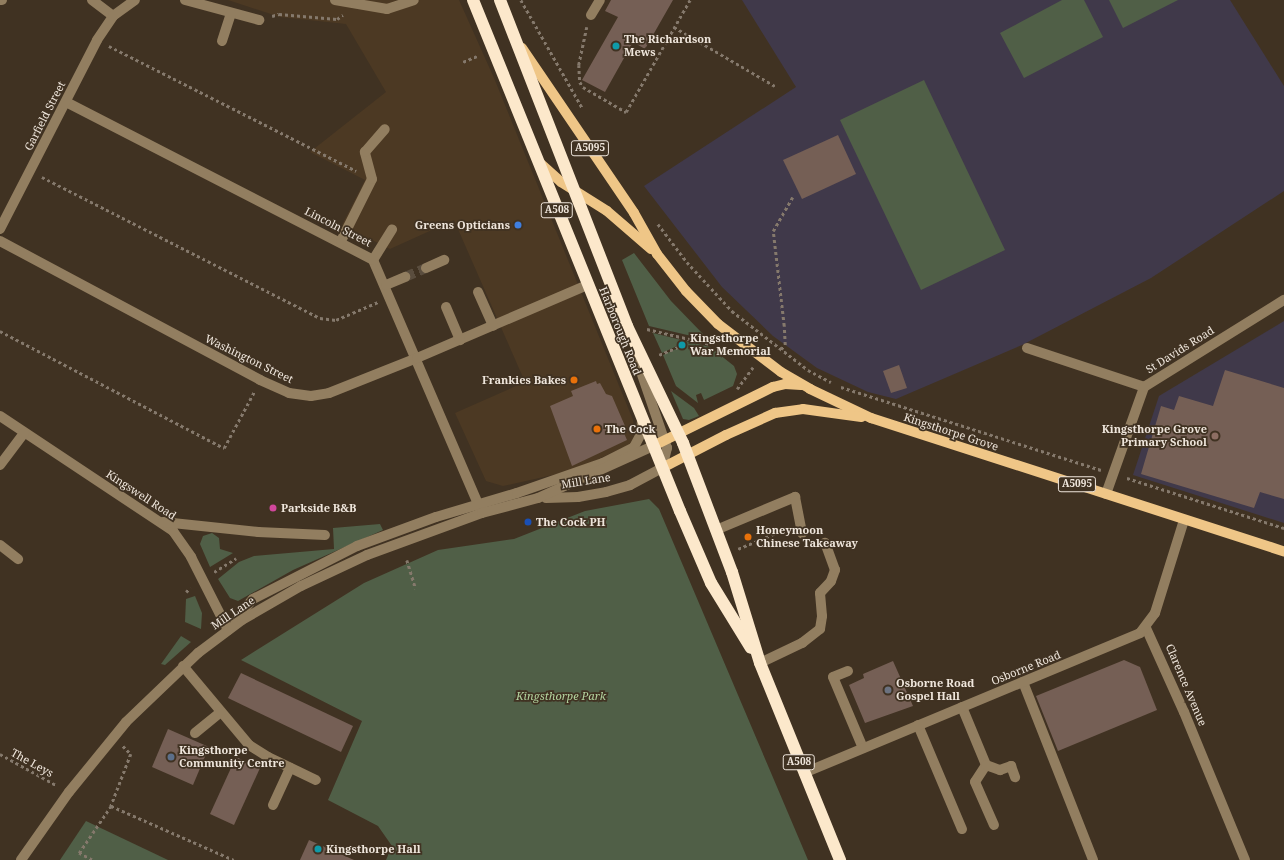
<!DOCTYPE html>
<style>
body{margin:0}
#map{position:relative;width:1284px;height:860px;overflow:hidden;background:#403222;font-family:"Noto Serif",serif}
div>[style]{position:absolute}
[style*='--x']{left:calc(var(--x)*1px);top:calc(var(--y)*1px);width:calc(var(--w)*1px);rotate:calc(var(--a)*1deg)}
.built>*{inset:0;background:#4c3923}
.education>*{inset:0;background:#40394a}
.green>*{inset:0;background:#505f47}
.building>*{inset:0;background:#755f55}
.minor-tunnel>*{height:10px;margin-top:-5px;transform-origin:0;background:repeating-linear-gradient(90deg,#5a4d3e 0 10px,transparent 0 15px)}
.path>*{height:2.5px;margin-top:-1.25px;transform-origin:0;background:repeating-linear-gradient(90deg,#85796c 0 3px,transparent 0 6px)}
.minor>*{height:10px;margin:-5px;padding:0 5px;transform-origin:5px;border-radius:5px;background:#927e60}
.major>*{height:10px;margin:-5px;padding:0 5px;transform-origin:5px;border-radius:5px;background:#efc687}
.highway>*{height:12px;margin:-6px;padding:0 6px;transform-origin:6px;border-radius:6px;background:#fce8cb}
.dots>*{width:11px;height:11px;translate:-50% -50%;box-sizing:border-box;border:2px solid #403222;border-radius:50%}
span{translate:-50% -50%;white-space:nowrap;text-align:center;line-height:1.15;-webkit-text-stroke:3.5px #403222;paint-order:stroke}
.shield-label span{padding:1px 3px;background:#403222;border:1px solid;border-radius:3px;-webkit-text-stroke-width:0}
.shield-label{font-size:10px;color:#efe6dc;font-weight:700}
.poi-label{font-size:11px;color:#efe6dc;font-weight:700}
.left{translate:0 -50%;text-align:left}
.right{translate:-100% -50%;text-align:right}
.street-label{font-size:11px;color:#efe6dc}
.park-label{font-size:11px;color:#b4d5a0;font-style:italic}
</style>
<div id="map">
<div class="built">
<div style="clip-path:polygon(228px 0,459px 0,494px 78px,633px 420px,635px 433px,631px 444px,575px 470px,503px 486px,486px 481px,455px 413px,525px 382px,454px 220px,390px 249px,342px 225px,365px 180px,310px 152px,386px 92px,346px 24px,280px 17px)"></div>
</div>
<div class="education">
<div style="clip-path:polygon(742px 0,1230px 0,1284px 86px,1284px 191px,1151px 278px,1022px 345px,896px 399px,868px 392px,817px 368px,773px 336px,722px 287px,644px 186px,796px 87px)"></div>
<div style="clip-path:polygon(1284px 321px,1284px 523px,1133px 475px,1159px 396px)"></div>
</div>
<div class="green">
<div style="clip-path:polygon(1062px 0,1084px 0,1103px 37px,1024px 78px,1000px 33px)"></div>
<div style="clip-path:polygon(1109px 0,1178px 0,1123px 28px)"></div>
<div style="clip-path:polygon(924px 80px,1005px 250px,921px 290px,840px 120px)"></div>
<div style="clip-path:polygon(634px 253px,671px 301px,703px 334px,700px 338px,649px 326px,622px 260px)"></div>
<div style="clip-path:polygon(653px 333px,710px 347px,734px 366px,737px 374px,733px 386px,704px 400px,701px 393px,696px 395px,698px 403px,676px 386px,663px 355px,678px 348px,677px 346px,662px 353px)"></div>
<div style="clip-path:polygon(671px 391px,694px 408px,699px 416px,689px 420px,683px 419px)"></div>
<div style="clip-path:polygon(649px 499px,659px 509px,808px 860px,386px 860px,392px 846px,378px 826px,328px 800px,362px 721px,241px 660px,364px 583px,438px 550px,514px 539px,585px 511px)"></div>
<div style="clip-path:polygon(380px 524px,383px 530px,293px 570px,238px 601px,230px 598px,218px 579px,239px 562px,254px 556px,334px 549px,333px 528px)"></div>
<div style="clip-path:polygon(212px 533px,219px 538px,220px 549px,233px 553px,210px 567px,200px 544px,203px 536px)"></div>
<div style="clip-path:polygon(195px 596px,202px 613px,201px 629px,185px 622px,186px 599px)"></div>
<div style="clip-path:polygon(181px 636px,191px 642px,165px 665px,161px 664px)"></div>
<div style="clip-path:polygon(86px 821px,168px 860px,60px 860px)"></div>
</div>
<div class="building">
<div style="clip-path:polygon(611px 0,673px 0,645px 49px,633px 42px,605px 92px,582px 80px,618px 17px,605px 11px)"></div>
<div style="clip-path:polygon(838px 135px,856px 174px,802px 199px,783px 160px)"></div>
<div style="clip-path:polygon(899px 365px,907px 388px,891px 393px,883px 371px)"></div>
<div style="clip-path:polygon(1225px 370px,1284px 388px,1284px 499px,1260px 492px,1254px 508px,1141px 474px,1161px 406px,1174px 410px,1179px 396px,1213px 406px)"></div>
<div style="clip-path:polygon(596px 381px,597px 384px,600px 383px,606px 394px,612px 396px,625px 426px,623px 431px,627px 440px,572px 466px,550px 406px,573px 396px,571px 391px)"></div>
<div style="clip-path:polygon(1124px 660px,1140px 667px,1157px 710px,1058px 751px,1036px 696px)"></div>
<div style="clip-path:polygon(893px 661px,913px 706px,865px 723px,849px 685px,864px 678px,863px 674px)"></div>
<div style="clip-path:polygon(241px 673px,353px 726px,341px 752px,228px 698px)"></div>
<div style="clip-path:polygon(168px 729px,209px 747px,193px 785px,152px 767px)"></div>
<div style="clip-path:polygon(236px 757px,260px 768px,234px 825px,210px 814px)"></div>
<div style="clip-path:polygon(309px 840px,354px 860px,300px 860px)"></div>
</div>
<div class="minor-tunnel">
<div style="--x:405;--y:277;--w:23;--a:-23"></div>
</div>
<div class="path">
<div style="--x:521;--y:0;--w:125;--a:60.4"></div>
<div style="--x:272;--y:16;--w:7;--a:-16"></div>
<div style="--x:279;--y:14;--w:58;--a:4.9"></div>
<div style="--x:337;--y:19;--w:7;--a:-34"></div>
<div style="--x:587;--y:27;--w:39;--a:102"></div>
<div style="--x:579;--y:65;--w:17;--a:87"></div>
<div style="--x:580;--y:82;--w:6;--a:59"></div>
<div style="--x:583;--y:87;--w:50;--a:30.2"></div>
<div style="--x:626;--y:112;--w:129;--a:-60.3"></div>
<div style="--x:674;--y:27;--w:117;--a:30.3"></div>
<div style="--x:109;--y:46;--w:277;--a:26.8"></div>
<div style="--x:463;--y:62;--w:15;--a:-23"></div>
<div style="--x:42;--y:177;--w:312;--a:26.9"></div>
<div style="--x:320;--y:318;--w:16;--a:7"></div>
<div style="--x:336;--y:320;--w:46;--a:-23.2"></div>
<div style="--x:658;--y:224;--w:48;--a:52.7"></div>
<div style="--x:687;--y:262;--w:67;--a:47.4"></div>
<div style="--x:732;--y:311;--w:96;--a:37.8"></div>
<div style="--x:808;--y:370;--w:26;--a:28"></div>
<div style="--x:647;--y:329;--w:65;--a:13.4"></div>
<div style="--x:0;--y:331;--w:253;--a:27.6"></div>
<div style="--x:224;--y:448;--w:64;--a:-61.8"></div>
<div style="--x:781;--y:349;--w:6;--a:-45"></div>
<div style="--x:785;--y:345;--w:19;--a:-93"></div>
<div style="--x:784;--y:326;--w:96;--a:-96.6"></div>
<div style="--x:773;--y:231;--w:39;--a:-60"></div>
<div style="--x:659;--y:355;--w:21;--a:-23"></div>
<div style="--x:841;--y:387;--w:273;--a:17.7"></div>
<div style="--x:737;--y:389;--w:27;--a:-54"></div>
<div style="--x:1127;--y:478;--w:165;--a:17.7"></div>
<div style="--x:738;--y:549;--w:49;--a:-22.9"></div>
<div style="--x:407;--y:560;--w:30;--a:73"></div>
<div style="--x:214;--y:572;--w:26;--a:-32"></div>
<div style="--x:186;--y:592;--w:6;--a:-45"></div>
<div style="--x:123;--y:746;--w:11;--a:45"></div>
<div style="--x:131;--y:754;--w:56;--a:111"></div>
<div style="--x:111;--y:806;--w:134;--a:23.7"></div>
<div style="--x:0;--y:754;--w:64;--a:29"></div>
<div style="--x:92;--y:860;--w:15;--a:-152"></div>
<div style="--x:79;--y:853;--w:57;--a:-55.8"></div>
</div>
<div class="minor">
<div style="--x:0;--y:0;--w:2;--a:0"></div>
<div style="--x:92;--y:0;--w:26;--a:37"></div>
<div style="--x:185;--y:0;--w:77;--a:15.1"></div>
<div style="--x:335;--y:0;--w:53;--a:9.8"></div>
<div style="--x:387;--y:9;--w:28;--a:-18"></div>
<div style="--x:591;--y:15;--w:17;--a:-59"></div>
<div style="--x:222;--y:41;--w:29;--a:-72"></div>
<div style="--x:66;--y:102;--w:345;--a:27.2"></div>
<div style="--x:373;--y:260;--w:275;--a:66.7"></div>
<div style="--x:0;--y:229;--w:212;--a:-62.8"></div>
<div style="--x:97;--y:40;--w:29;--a:-56"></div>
<div style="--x:113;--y:16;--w:27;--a:-36"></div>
<div style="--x:0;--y:241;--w:295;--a:28.1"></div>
<div style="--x:260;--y:380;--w:32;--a:24"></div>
<div style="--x:289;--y:393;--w:22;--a:8"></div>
<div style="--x:311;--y:396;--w:18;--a:-9"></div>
<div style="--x:329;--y:393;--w:95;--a:-21.7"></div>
<div style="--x:417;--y:358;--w:185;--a:-23.2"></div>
<div style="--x:341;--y:241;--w:69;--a:-63.4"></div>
<div style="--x:372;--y:179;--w:28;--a:-105"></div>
<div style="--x:365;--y:152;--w:30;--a:-49"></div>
<div style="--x:373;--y:260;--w:36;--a:-58"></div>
<div style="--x:426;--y:268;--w:20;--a:-24"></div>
<div style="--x:386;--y:285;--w:21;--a:-23"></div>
<div style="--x:478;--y:292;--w:37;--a:66"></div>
<div style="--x:446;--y:307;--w:36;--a:67"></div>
<div style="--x:1027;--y:348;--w:123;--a:18.4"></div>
<div style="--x:0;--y:416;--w:208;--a:33.6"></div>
<div style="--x:173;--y:531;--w:32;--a:55"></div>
<div style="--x:191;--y:557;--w:82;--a:63.1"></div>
<div style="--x:0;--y:465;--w:40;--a:-53"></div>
<div style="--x:1106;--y:494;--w:114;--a:-70.4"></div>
<div style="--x:1144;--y:387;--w:165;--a:-31.9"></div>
<div style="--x:546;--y:498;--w:32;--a:-2"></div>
<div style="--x:578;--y:497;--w:28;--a:-10"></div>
<div style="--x:606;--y:492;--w:25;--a:-16"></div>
<div style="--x:630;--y:485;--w:36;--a:-28"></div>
<div style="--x:662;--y:468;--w:21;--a:-76"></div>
<div style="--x:667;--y:448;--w:99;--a:-108.8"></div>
<div style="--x:163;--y:522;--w:96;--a:6"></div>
<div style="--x:258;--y:532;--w:67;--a:2.6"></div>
<div style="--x:716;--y:530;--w:86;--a:-22.7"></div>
<div style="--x:795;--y:497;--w:37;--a:79"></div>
<div style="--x:0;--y:545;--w:23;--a:38"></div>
<div style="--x:235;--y:621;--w:28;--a:-51"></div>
<div style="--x:253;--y:599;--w:117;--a:-27"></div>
<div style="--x:357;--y:546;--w:84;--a:-20.2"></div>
<div style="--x:436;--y:517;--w:84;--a:-16.5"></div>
<div style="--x:517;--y:493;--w:91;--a:-19.2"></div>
<div style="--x:603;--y:463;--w:35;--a:-27"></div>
<div style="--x:634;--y:447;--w:15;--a:-62"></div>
<div style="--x:641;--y:434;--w:13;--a:-86"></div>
<div style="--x:1146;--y:628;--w:92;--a:65.7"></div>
<div style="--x:1184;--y:712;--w:160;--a:67.6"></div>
<div style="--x:760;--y:663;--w:47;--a:-25.5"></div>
<div style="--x:802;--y:643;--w:23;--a:-38"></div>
<div style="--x:820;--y:629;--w:13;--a:-81"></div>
<div style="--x:822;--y:616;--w:23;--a:-95"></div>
<div style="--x:820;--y:593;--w:16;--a:-47"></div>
<div style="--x:831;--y:581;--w:12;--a:-70"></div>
<div style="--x:835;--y:570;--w:29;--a:-110"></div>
<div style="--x:183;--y:666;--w:103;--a:50.1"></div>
<div style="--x:249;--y:745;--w:22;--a:32"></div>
<div style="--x:268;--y:757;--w:53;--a:25.6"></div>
<div style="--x:848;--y:671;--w:16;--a:158"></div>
<div style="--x:833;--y:677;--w:77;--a:67.1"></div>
<div style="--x:1023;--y:682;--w:191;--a:68.5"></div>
<div style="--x:962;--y:707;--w:63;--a:67.5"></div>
<div style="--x:986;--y:765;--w:20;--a:123"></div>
<div style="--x:975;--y:782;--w:47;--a:66.2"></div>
<div style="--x:918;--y:725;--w:113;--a:67.1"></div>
<div style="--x:195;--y:733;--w:33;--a:-39"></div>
<div style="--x:986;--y:765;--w:15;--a:20"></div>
<div style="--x:1000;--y:770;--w:12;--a:-20"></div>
<div style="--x:1011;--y:766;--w:12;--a:70"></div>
<div style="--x:804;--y:773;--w:364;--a:-22.6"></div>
<div style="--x:1140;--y:633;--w:25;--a:-53"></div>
<div style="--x:1155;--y:613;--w:97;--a:-72.7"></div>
<div style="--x:273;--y:805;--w:41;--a:-65.3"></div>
<div style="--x:21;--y:860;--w:83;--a:-54.8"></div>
<div style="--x:69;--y:792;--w:90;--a:-50.8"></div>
<div style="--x:126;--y:722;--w:100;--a:-43.8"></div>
<div style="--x:198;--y:653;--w:55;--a:-36.9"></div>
<div style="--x:242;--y:620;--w:68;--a:-30"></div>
<div style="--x:301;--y:586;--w:73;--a:-25.2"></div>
<div style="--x:367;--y:555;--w:122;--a:-20.1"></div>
<div style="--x:482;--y:513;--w:58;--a:-15"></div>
<div style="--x:538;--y:498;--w:126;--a:-24.3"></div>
</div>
<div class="major">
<div style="--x:522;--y:48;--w:199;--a:55.8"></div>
<div style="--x:634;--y:213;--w:47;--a:60.7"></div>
<div style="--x:657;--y:254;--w:47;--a:51.9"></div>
<div style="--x:686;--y:291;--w:46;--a:45.9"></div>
<div style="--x:718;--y:324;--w:79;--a:37.3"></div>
<div style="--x:781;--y:372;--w:34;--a:30"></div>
<div style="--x:810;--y:389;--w:68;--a:25.4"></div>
<div style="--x:871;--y:418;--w:434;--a:17.9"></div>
<div style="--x:541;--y:164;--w:27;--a:42"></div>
<div style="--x:561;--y:182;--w:54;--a:32.2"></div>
<div style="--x:607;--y:211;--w:58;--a:40.8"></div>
<div style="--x:653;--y:446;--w:134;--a:-26.2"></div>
<div style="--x:773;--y:387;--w:12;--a:-14"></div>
<div style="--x:785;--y:384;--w:16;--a:4"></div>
<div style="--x:662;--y:468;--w:72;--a:-27.3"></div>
<div style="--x:726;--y:435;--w:54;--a:-24.2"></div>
<div style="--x:775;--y:413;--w:28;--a:-8"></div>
<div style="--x:803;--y:409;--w:59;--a:7.9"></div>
</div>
<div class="highway">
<div style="--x:473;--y:0;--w:551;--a:67.95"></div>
<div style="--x:680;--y:511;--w:78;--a:66.7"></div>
<div style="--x:711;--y:583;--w:76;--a:58.4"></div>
<div style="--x:500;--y:0;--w:350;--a:68.7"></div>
<div style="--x:627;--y:326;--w:130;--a:64.4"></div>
<div style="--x:683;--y:443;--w:138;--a:69.2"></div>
<div style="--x:732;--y:572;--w:95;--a:72.9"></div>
<div style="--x:760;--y:663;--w:213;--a:67.9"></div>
</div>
<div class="dots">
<div style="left:616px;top:46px;background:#0f9aa8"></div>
<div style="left:518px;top:225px;background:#3f7fe0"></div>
<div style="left:682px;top:345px;background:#0f9aa8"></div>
<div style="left:574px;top:380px;background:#e8710a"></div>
<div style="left:597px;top:429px;background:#e8710a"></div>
<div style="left:1215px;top:436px;background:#8d6e63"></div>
<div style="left:273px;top:508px;background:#d1479c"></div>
<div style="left:528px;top:522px;background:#1a4fb4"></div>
<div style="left:748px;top:537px;background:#e8710a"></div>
<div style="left:888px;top:690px;background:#6b7280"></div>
<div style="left:171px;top:757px;background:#5c6f8a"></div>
<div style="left:318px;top:849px;background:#0f9aa8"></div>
</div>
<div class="shield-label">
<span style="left:590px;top:148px">A5095</span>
<span style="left:557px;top:210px">A508</span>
<span style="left:1077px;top:484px">A5095</span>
<span style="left:799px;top:762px">A508</span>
</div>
<div class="poi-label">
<span class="left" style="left:624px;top:46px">The Richardson<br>Mews</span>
<span class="right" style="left:510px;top:225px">Greens Opticians</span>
<span class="left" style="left:690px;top:345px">Kingsthorpe<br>War Memorial</span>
<span class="right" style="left:566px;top:380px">Frankies Bakes</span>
<span class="left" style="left:605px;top:429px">The Cock</span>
<span class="right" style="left:1207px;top:436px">Kingsthorpe Grove<br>Primary School</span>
<span class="left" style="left:281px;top:508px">Parkside B&amp;B</span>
<span class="left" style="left:536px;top:522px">The Cock PH</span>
<span class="left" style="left:756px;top:537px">Honeymoon<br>Chinese Takeaway</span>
<span class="left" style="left:896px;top:690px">Osborne Road<br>Gospel Hall</span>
<span class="left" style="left:179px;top:757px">Kingsthorpe<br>Community Centre</span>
<span class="left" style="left:326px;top:849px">Kingsthorpe Hall</span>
</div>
<div class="street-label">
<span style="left:45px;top:116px;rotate:-63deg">Garfield Street</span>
<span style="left:338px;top:227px;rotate:27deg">Lincoln Street</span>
<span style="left:620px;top:331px;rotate:68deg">Harborough Road</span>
<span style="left:1180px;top:350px;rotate:-32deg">St Davids Road</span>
<span style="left:249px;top:359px;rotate:26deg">Washington Street</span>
<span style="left:951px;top:432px;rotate:18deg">Kingsthorpe Grove</span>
<span style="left:586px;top:481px;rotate:-9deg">Mill Lane</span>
<span style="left:141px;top:495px;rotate:33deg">Kingswell Road</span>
<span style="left:233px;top:613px;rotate:-34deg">Mill Lane</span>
<span style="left:1026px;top:668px;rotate:-22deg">Osborne Road</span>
<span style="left:1186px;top:685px;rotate:67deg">Clarence Avenue</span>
<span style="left:32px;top:763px;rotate:29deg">The Leys</span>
</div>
<div class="park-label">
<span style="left:561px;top:696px">Kingsthorpe Park</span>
</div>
</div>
